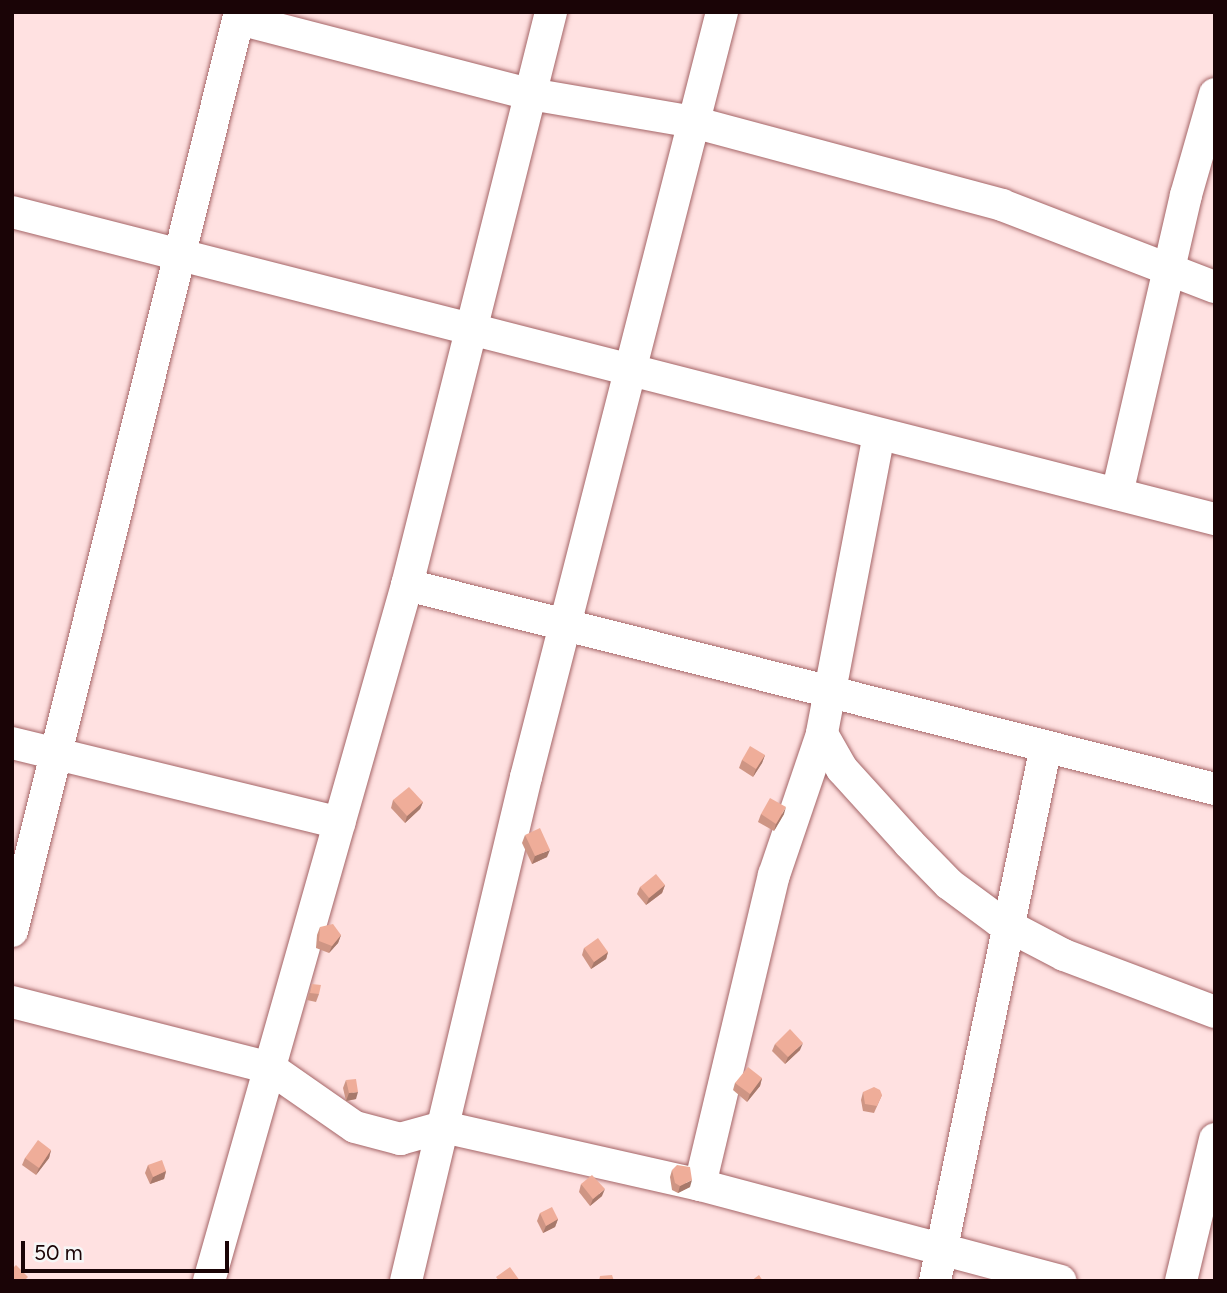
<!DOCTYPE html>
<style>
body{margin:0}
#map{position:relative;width:1227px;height:1293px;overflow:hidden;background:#ffe1e1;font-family:Figtree,sans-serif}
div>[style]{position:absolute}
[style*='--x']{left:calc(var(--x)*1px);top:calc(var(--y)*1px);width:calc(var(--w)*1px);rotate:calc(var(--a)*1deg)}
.roads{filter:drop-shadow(0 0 2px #a56567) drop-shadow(0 0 2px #a56567)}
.minor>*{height:32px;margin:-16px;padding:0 16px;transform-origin:16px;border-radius:16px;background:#fff}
.wall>*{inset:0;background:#ce9584}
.shaded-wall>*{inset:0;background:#a7796b}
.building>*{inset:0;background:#efad99}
span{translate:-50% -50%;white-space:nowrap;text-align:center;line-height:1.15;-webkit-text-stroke:7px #f6f6f6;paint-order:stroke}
.frame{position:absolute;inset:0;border:14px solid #1a0406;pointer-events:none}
.scale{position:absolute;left:21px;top:1241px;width:208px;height:32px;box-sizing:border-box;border:4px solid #1a0406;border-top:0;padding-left:9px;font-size:21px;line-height:24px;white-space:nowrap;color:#1a0406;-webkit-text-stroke:5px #f6f6f6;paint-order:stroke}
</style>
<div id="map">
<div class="roads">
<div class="minor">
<div style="--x:239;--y:19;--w:301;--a:14.5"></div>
<div style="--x:530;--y:94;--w:165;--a:9.7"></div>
<div style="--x:693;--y:122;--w:320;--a:15"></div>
<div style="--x:1002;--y:205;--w:228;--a:21.1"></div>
<div style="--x:12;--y:212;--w:1242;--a:14.32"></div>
<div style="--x:879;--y:434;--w:305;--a:100.8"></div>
<div style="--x:822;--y:734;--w:40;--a:60.3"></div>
<div style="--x:842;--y:769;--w:100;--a:47.8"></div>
<div style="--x:909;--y:843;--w:57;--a:45.7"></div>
<div style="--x:949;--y:884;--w:62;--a:36.5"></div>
<div style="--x:999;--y:921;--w:73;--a:27.6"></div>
<div style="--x:1064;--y:955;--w:161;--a:20.7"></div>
<div style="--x:1117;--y:494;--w:307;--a:-77"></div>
<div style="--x:1186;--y:195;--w:105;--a:-74"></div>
<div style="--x:407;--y:585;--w:833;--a:14.17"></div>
<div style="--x:12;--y:743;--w:337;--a:13.7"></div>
<div style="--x:12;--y:931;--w:947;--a:-76.07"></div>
<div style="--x:12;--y:1002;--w:266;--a:14.3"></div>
<div style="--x:270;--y:1068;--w:103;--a:34.8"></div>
<div style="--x:355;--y:1127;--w:47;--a:14.9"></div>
<div style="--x:400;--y:1139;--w:45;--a:-15.6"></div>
<div style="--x:443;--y:1127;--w:263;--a:12.7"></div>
<div style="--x:700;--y:1185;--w:373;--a:14.9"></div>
<div style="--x:700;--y:1185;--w:319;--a:-76.6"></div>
<div style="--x:774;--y:875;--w:149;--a:-71.2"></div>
<div style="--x:209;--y:1281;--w:724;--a:-74.12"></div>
<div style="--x:407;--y:585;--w:591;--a:-75.89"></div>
<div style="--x:406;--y:1281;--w:518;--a:-76.61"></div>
<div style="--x:526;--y:777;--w:790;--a:-75.63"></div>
<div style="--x:935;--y:1281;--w:546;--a:-78.28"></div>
<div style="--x:1181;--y:1281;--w:146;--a:-76.5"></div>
</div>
</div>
<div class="wall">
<div style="clip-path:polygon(765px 755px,762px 763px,753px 777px,739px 768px,742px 760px)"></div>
<div style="clip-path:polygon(393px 800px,423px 802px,420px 809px,405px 823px,391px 808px)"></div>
<div style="clip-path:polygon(761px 814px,784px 814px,774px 831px,758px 822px)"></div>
<div style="clip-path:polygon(525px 835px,547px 857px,532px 864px,522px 843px)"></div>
<div style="clip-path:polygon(665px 885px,662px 893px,646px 905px,637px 894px,640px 887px)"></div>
<div style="clip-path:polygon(320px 927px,341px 935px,338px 943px,329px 953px,316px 948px,317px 935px)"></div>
<div style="clip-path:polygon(584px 948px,608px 952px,606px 959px,591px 969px,582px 955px)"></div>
<div style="clip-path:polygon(312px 984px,319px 994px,316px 1002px,307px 1000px)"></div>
<div style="clip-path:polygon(775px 1044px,800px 1050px,785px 1064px,772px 1051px)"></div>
<div style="clip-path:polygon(762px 1078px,760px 1086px,747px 1102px,733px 1090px,735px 1083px)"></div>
<div style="clip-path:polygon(346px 1080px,356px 1099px,346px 1101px,343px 1088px)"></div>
<div style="clip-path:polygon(863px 1092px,882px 1095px,874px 1113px,863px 1111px,861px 1100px)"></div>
<div style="clip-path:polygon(51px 1150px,49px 1158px,36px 1175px,22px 1165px,25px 1158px)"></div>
<div style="clip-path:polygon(148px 1165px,166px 1171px,164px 1179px,150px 1184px,145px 1173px)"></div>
<div style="clip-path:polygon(672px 1170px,690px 1187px,678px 1193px,672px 1190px,670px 1177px)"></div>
<div style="clip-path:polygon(581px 1184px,602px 1196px,590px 1206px,579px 1192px)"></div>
<div style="clip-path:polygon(540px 1213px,558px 1219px,555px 1227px,543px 1233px,537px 1221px)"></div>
</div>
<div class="shaded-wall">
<div style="clip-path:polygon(765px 755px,762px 763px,753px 777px,756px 769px)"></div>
<div style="clip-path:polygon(423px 802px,420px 809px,405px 823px,407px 816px)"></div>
<div style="clip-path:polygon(786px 807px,784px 814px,774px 831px,776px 824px)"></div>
<div style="clip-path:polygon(550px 850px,547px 857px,532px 864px,535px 856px)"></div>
<div style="clip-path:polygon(665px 885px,662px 893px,646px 905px,649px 898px)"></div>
<div style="clip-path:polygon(341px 935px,338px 943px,329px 953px,332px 946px)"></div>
<div style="clip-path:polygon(608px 952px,606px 959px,591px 969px,594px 962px)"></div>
<div style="clip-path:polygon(803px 1043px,800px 1050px,785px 1064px,788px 1057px)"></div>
<div style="clip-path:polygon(762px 1078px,760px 1086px,747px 1102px,750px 1094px)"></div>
<div style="clip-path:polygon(358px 1092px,356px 1099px,346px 1101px,349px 1093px)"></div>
<div style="clip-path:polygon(51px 1150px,49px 1158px,36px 1175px,39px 1168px)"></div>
<div style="clip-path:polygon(166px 1171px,164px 1179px,150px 1184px,153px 1177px)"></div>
<div style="clip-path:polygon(692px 1180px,690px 1187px,678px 1193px,680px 1186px)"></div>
<div style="clip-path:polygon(605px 1189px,602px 1196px,590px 1206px,593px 1199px)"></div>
<div style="clip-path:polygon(558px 1219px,555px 1227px,543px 1233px,546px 1226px)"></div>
</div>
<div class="building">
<div style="clip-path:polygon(750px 746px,765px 755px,756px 769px,742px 760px)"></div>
<div style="clip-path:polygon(409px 787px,423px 802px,407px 816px,393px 800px)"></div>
<div style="clip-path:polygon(770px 798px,786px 807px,776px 824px,761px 814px)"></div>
<div style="clip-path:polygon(540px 828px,550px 850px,535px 856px,525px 835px)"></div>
<div style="clip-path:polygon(656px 874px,665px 885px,649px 898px,640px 887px)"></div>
<div style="clip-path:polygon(333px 924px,341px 935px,332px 946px,319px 941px,320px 927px)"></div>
<div style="clip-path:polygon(598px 938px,608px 952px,594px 962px,584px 948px)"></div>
<div style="clip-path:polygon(312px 984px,321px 985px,319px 994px,310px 993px)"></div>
<div style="clip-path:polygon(790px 1029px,803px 1043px,788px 1057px,775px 1044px)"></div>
<div style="clip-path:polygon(748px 1067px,762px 1078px,750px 1094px,735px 1083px)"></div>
<div style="clip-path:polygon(356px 1079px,358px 1092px,349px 1093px,346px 1080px)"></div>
<div style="clip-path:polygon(874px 1087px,880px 1090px,882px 1095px,877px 1106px,865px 1104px,863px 1092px)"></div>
<div style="clip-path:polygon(38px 1140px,51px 1150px,39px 1168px,25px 1158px)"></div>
<div style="clip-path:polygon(162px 1160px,166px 1171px,153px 1177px,148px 1165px)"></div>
<div style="clip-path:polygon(677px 1165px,690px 1167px,692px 1180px,680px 1186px,675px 1183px,672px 1170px)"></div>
<div style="clip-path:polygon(592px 1175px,605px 1189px,593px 1199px,581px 1184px)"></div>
<div style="clip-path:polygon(552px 1207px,558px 1219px,546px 1226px,540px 1213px)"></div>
<div style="clip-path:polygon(16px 1265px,28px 1277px,24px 1281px,12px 1281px,12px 1269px)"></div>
<div style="clip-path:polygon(510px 1267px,520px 1281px,499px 1281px,496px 1277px)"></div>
<div style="clip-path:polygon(612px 1275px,614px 1281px,599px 1281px,600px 1276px)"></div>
<div style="clip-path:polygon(759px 1275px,763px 1281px,751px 1281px)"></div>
</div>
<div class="frame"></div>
<div class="scale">50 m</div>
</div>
